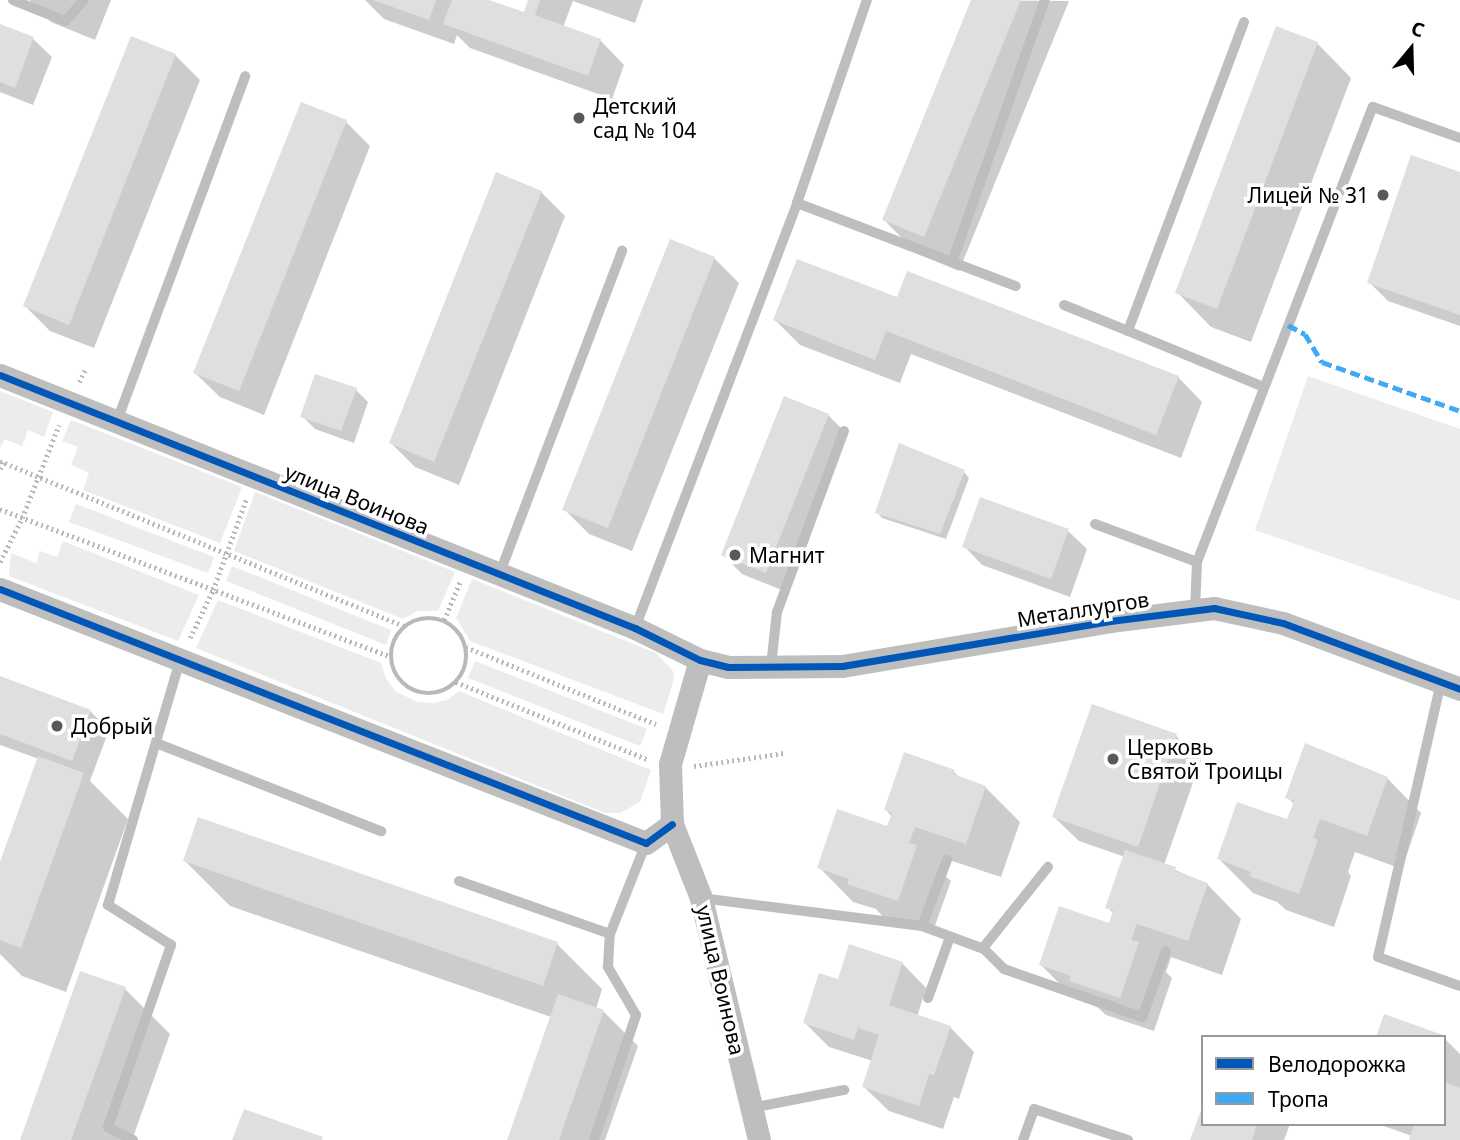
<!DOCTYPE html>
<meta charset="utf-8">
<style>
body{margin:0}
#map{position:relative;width:1460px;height:1140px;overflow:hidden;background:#fff;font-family:"Noto Sans",sans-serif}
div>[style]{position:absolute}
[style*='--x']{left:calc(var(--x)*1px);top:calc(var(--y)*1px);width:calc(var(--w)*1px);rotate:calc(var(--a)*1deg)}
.green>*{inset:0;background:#ececec}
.shadow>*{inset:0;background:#0003}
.building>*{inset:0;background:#dfdfdf}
.path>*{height:4.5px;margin-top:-2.25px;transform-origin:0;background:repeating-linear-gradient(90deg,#b9b9b9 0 2px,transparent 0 5.5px)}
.path>.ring{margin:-2.25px;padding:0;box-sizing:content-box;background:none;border:4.5px solid #b9b9b9;border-radius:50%}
.lane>*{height:10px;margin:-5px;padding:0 5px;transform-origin:5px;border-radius:5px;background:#bebebe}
.street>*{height:23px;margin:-11.5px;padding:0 11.5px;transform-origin:11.5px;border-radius:11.5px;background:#bebebe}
.quiet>*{height:5px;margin-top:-2.5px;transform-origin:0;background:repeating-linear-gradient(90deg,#3fa9f5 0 10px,transparent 0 15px)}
.cycleway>*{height:7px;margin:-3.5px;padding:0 3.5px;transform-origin:3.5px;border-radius:3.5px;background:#0057b8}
.dots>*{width:19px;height:19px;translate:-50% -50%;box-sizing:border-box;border:4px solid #fff;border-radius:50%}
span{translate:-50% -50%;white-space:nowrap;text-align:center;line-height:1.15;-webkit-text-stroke:7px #fff;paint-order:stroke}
.poi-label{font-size:21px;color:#000}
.left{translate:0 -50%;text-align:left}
.right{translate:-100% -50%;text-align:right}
.street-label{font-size:21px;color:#000}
.legend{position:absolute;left:1201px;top:1035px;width:245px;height:91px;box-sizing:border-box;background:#fff;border:2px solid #999;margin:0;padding:9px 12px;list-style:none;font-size:21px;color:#000}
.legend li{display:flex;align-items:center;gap:14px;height:35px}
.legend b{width:35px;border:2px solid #999}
.north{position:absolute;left:1376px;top:14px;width:70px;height:70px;-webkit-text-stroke:5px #fff;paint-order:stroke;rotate:19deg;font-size:19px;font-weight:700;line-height:28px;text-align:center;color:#000}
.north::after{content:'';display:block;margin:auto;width:24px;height:32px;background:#000;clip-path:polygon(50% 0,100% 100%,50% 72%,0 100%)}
</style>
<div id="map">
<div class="green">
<div style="clip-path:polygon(1308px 376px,1460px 429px,1460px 601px,1255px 530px)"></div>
<div style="clip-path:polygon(0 391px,53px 412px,44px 437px,28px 430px,22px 446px,4px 439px,0 448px)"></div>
<div style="clip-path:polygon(71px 420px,242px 487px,220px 543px,83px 490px,89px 473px,71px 465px,78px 447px,62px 441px)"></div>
<div style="clip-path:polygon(255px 492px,455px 572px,438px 611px,418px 611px,403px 619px,234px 551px)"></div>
<div style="clip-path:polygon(76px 504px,214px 557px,208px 573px,69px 522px)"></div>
<div style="clip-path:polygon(63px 541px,199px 595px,178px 641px,9px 576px,11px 553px,36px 563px,40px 551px,57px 557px)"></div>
<div style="clip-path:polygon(232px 566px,391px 630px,386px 645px,226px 581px)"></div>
<div style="clip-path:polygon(472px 579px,656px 653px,673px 671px,674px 679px,663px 714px,470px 641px,456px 618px)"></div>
<div style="clip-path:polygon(218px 600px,381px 663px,386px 678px,395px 691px,417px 702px,433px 703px,447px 700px,459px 691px,651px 770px,640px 802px,620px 813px,605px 813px,196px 648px)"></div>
<div style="clip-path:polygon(475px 661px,647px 729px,640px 746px,468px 678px)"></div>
</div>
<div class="shadow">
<div style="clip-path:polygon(29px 0,111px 0,95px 40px,51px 22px)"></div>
<div style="clip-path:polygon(365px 0,484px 0,525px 15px,530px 0,643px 0,635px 23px,573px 1px,563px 27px,600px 40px,624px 65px,612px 99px,470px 48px,457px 35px,454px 44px,384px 19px)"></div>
<div style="clip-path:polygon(973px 0,1069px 1px,959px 271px,918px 254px,884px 220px)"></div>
<div style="clip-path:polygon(0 26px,33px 39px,52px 57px,33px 105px,0 92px)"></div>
<div style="clip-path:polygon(1317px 43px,1351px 78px,1251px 342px,1211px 327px,1177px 292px)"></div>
<div style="clip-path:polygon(175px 55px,200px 80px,94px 348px,50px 331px,25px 306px)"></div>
<div style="clip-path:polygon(346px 122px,370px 146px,264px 415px,220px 397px,195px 373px)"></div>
<div style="clip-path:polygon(1460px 173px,1460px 326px,1388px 301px,1369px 282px)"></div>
<div style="clip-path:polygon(541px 192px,565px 216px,459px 485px,415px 467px,391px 443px)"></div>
<div style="clip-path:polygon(714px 258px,739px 283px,632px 551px,589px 534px,564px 509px)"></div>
<div style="clip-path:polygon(898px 300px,1178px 377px,1202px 402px,1181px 458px,911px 354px,900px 383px,800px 345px,775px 320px)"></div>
<div style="clip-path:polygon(356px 390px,368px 402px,354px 443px,315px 429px,302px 416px)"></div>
<div style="clip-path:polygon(828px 415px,847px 434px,784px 591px,742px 574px,723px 555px)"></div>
<div style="clip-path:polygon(964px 472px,969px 478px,946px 539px,882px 518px,877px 512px)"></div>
<div style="clip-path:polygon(1068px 531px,1087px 549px,1070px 597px,982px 565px,964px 546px)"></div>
<div style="clip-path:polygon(0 678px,90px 711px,109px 730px,90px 781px,128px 819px,66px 992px,22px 976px,0 954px,0 867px,39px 759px,0 745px)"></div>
<div style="clip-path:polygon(1176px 736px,1201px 760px,1164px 865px,1207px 884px,1241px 919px,1222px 975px,1171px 957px,1166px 972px,1172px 978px,1154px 1031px,1106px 1015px,1097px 1007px,1075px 999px,1041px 965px,1110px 926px,1114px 914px,1107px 907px,1125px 857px,1079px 841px,1054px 817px)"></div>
<div style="clip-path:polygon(1306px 746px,1387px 778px,1421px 813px,1402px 869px,1355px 852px,1348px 872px,1351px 876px,1334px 927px,1286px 910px,1277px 902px,1253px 893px,1219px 859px,1288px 821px,1294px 804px,1288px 798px)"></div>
<div style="clip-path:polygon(954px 772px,961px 779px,985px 787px,1020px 822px,1001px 877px,949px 860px,944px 875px,951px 881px,932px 934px,884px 918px,876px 909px,853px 902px,819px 867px,888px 828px,892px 817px,886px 810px)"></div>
<div style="clip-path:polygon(199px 819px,557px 944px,602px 989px,596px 1009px,603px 1011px,638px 1046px,605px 1140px,509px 1140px,551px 1017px,230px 906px,185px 861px)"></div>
<div style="clip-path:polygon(902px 963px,926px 988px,917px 1017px,950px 1027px,974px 1052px,959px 1099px,954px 1097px,943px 1129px,889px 1111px,864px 1087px,873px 1061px,829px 1047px,805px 1023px,839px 981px)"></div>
<div style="clip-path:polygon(125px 989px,170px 1034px,132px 1140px,22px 1140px)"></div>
<div style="clip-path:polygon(1444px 1038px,1460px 1054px,1460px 1140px,1411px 1140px,1412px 1136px,1378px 1124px,1444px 1124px)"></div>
<div style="clip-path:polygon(1203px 1124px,1290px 1124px,1284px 1140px,1192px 1140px)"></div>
</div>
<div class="building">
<div style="clip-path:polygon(373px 0,436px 0,429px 20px)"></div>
<div style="clip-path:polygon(452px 0,489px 0,524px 12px,528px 0,540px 0,535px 15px,601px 39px,588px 76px,443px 24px)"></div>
<div style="clip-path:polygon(971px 0,1021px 0,924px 237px,882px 220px)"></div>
<div style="clip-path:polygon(0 24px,34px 37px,15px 88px,0 82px)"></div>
<div style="clip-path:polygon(1276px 26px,1318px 42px,1217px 309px,1175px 293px)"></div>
<div style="clip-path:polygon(131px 36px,176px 54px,69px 325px,23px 306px)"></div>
<div style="clip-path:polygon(301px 102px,347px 120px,239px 391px,193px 373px)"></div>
<div style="clip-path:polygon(1411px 155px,1460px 172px,1460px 315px,1367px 283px)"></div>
<div style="clip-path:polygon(496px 172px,542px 191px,434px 462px,389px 443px)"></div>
<div style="clip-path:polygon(670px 239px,715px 257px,608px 528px,562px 510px)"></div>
<div style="clip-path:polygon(797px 259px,897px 297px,907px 271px,1179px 376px,1156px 435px,886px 331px,875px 360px,773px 320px)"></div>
<div style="clip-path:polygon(315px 374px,357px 388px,341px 431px,300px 417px)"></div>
<div style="clip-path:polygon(784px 396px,829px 414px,766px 573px,721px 555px)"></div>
<div style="clip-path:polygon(899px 443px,965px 470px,940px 534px,875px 513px)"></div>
<div style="clip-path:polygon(980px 497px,1069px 529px,1051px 579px,962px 547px)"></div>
<div style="clip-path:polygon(0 676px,91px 710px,72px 761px,0 734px)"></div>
<div style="clip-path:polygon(1092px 704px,1177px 734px,1138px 847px,1052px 817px)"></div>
<div style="clip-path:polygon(1305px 743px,1388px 777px,1367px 836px,1320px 819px,1313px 838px,1318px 840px,1299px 894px,1249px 876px,1251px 872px,1217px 859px,1237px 802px,1287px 819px,1294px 801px,1285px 798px)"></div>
<div style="clip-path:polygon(904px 752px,955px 770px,953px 774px,986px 786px,966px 844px,915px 827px,909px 843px,917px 845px,898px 901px,847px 884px,849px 879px,817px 868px,837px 809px,887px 826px,892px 813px,884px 810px)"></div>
<div style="clip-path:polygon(38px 756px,84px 773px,21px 948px,0 940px,0 862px)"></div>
<div style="clip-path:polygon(198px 817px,558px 942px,543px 986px,183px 861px)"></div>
<div style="clip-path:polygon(1125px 850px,1176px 867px,1175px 871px,1208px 883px,1188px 941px,1137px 924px,1131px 940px,1139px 942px,1120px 998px,1069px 981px,1071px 976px,1039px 965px,1059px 906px,1109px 923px,1113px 910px,1105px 908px)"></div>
<div style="clip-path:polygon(849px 944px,903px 962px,889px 1005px,951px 1026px,934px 1075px,929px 1074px,919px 1106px,862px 1087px,879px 1035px,858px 1028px,854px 1040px,803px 1023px,819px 973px,838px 979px)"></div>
<div style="clip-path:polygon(80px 971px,126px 987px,71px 1140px,20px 1140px)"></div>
<div style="clip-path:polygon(558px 994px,604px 1010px,559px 1140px,507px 1140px)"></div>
<div style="clip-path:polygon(1384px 1014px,1446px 1036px,1446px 1037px,1376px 1037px)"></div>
<div style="clip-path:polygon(1444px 1082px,1460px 1088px,1460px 1140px,1409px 1140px,1414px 1124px,1444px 1124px)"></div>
<div style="clip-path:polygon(1203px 1105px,1203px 1124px,1257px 1124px,1252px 1140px,1190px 1140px)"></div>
<div style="clip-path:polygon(244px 1109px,323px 1137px,322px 1140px,232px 1140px)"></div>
</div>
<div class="path">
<div style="--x:79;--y:382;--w:13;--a:-63"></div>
<div style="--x:0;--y:461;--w:436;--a:22.2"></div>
<div style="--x:0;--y:469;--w:8;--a:-67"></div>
<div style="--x:0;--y:509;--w:417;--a:20.7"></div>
<div style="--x:0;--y:562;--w:49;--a:-63.4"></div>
<div style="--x:22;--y:518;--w:100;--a:-68.3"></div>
<div class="ring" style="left:391px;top:618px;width:71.5px;height:71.5px"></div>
<div style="--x:444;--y:620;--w:41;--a:-67.2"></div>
<div style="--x:190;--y:638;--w:53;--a:-64.4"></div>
<div style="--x:213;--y:590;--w:99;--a:-69.9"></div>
<div style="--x:466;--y:647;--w:205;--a:22.1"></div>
<div style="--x:456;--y:682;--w:206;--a:22"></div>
<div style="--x:694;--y:766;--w:91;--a:-8.2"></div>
</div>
<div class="lane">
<div style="--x:13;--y:0;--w:56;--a:22"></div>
<div style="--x:65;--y:21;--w:28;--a:-48"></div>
<div style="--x:1244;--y:22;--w:330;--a:110.6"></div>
<div style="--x:1128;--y:331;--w:147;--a:22.4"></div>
<div style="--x:797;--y:203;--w:234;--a:20.8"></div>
<div style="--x:952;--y:262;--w:278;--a:-70.5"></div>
<div style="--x:1064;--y:305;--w:69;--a:22.1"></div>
<div style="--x:117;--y:421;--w:368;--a:-69.6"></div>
<div style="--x:1095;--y:524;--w:109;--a:20.4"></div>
<div style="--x:499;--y:575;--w:347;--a:-69.2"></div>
<div style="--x:1195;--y:610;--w:48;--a:-87.6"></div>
<div style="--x:1197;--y:562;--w:488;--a:-68.9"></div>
<div style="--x:1373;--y:107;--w:92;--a:19.6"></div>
<div style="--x:635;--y:628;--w:455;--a:-69.1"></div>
<div style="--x:797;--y:203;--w:215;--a:-71"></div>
<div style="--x:771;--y:666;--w:54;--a:-83.7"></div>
<div style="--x:777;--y:612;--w:193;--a:-69.7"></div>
<div style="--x:1441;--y:682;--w:282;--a:102.9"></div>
<div style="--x:1378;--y:957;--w:87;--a:19.5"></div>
<div style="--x:156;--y:743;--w:242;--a:21.4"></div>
<div style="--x:459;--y:881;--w:160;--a:19.3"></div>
<div style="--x:701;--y:898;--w:223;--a:7.2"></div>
<div style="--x:922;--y:926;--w:66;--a:20.4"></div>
<div style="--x:984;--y:949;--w:28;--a:45"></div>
<div style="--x:1004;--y:969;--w:146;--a:19.2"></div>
<div style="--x:1142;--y:1017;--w:70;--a:-70"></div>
<div style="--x:922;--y:926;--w:71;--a:-69.3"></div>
<div style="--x:983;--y:948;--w:104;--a:-51.3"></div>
<div style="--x:928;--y:998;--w:65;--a:-70.2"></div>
<div style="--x:751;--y:1108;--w:95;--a:-11"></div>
<div style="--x:133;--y:1140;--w:28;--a:-153"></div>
<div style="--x:108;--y:1127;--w:193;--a:-70.9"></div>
<div style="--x:171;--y:945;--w:75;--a:-147.6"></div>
<div style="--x:108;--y:905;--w:255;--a:-73.6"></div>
<div style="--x:594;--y:1140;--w:132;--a:-71.4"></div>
<div style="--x:636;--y:1015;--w:56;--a:-120.3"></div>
<div style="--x:608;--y:967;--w:33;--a:-87"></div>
<div style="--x:610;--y:934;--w:98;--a:-68.4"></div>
<div style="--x:1023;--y:1140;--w:33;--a:-70"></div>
<div style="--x:1034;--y:1109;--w:99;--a:18.3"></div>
</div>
<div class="street">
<div style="--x:0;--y:375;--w:684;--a:21.72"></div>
<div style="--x:635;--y:628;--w:72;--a:26.2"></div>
<div style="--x:700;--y:660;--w:29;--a:14"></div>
<div style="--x:728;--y:667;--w:114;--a:-0.5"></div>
<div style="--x:842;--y:666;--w:272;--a:-9.5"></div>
<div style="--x:1110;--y:621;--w:105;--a:-7.1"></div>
<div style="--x:1214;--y:608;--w:71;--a:12.3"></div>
<div style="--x:1283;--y:623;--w:189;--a:20.4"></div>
<div style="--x:0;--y:589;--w:694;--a:21.46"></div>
<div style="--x:646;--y:843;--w:32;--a:-36"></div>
<div style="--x:700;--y:660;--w:108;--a:106.1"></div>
<div style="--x:670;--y:764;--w:60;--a:88.1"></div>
<div style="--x:672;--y:824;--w:79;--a:68.6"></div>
<div style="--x:701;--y:898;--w:249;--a:76.5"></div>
</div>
<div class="quiet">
<div style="--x:1288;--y:325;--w:19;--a:28"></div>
<div style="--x:1305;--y:334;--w:33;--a:59"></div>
<div style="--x:1322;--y:362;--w:146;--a:19.5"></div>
</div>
<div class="cycleway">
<div style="--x:0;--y:375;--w:684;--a:21.72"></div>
<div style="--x:635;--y:628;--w:72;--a:26.2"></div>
<div style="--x:700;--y:660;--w:29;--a:14"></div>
<div style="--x:728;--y:667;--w:114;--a:-0.5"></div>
<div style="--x:842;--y:666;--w:272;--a:-9.5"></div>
<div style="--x:1110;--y:621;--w:105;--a:-7.1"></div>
<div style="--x:1214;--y:608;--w:71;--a:12.3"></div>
<div style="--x:1283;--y:623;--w:189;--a:20.4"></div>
<div style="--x:0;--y:589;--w:694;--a:21.46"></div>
<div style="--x:646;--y:843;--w:32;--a:-36"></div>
</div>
<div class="dots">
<div style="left:579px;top:118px;background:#595959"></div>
<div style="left:1383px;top:195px;background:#595959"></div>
<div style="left:735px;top:555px;background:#595959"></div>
<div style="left:57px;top:726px;background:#595959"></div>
<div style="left:1113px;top:759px;background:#595959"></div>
</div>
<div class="poi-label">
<span class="left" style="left:593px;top:118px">Детский<br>сад № 104</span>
<span class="right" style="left:1369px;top:195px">Лицей № 31</span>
<span class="left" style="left:749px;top:555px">Магнит</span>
<span class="left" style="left:71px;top:726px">Добрый</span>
<span class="left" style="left:1127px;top:759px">Церковь<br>Святой Троицы</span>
</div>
<div class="street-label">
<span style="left:357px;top:499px;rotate:22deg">улица Воинова</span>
<span style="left:1083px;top:609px;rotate:-9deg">Металлургов</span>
<span style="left:721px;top:980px;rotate:77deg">улица Воинова</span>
</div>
<ul class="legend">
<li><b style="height:9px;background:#0057b8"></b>Велодорожка</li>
<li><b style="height:9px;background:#3fa9f5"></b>Тропа</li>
</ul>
<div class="north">С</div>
</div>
